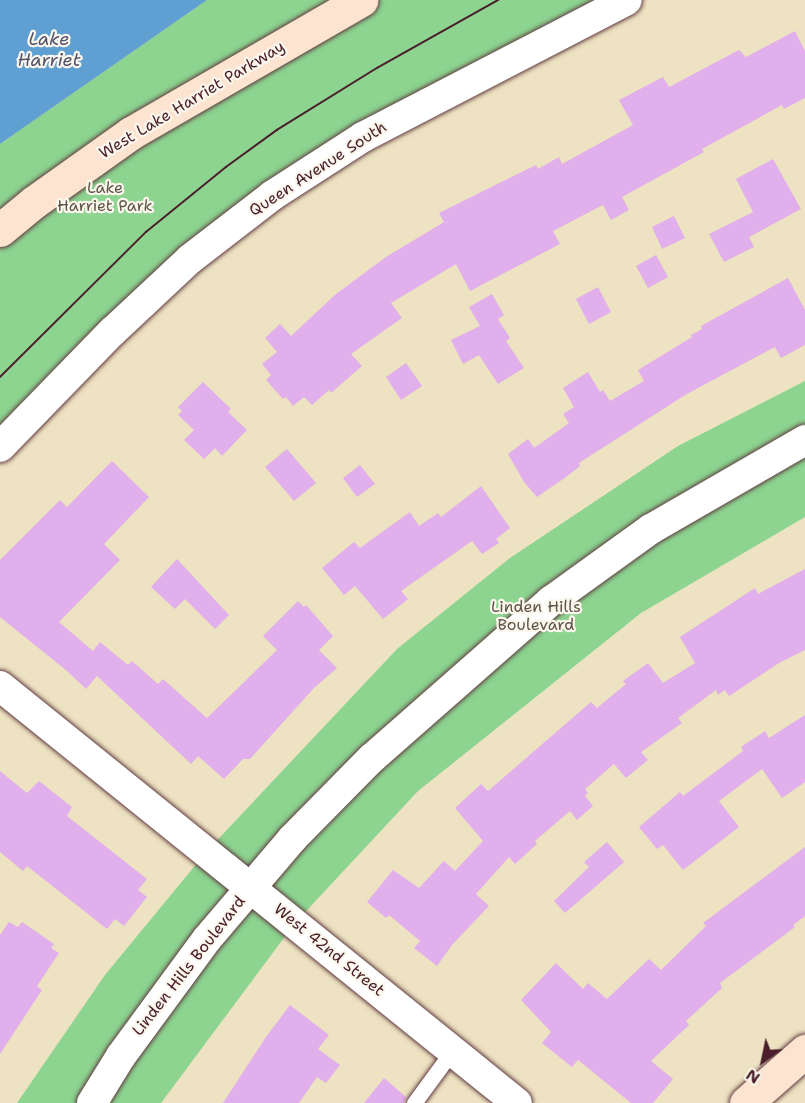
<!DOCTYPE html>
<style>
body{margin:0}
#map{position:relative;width:805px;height:1103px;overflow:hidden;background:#ede2c1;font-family:"Shantell Sans",sans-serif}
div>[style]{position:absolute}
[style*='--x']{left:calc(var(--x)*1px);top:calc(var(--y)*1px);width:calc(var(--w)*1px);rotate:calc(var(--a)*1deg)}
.green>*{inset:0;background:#8cd490}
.water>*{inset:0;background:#5f9fd2}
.building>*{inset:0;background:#e1afeb}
.roads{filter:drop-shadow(0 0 2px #623c42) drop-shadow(0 0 2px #623c42)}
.lane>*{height:15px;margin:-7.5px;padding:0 7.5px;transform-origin:7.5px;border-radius:7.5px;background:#fff}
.street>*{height:30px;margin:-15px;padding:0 15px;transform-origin:15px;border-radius:15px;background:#fff}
.secondary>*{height:33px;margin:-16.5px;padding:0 16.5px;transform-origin:16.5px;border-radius:16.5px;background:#fde4d1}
.tram>*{height:1.5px;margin:-0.75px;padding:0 0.75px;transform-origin:0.75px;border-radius:0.75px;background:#4a1f2b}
span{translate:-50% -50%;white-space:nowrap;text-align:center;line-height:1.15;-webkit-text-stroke:4.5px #fbf7ec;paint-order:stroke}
.street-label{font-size:16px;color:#4a1f2b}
.park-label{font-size:16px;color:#5e5549}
.water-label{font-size:18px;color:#52526e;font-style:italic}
.north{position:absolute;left:733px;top:1031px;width:60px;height:60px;-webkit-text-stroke:4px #fbf7ec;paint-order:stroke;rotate:213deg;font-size:16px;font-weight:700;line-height:24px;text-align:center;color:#4a1f2b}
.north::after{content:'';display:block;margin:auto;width:21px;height:27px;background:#4a1f2b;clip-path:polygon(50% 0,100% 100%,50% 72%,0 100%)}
</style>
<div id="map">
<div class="green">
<div style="clip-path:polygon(207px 0,627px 0,273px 195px,0 447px,0 144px)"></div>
<div style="clip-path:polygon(805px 381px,805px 517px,641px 613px,418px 791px,295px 923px,161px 1103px,17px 1103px,105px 975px,207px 851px,397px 649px,510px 558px,678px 446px)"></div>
</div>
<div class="water">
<div style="clip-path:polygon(0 0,207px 0,0 144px)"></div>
</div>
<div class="building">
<div style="clip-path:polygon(795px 31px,805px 51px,805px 98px,784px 109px,782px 105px,702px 149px,704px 152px,622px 197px,629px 210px,611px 220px,603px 205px,553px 231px,560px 244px,470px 291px,456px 264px,391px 303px,402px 318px,351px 354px,362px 366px,331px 393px,329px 390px,312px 405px,304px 397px,293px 406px,286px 397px,283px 399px,266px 380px,271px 375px,262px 364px,277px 352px,265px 338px,280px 324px,291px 336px,336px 294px,386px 257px,444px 222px,439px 213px,536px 165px,538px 169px,559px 157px,562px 164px,633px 125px,619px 100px,663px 77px,669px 87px,739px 50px,746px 57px)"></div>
<div style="clip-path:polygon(773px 159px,801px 209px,749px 237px,754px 247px,724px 262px,709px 234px,753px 212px,736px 179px)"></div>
<div style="clip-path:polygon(674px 216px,685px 238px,662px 249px,652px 227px)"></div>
<div style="clip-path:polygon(656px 255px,668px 277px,648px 288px,636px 266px)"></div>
<div style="clip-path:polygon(788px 278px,805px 310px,805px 345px,781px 358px,775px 347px,685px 395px,579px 463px,580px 466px,566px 477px,537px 497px,524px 482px,508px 454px,528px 439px,534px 448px,569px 423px,563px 414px,574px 407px,563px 388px,588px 372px,600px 392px,603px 390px,610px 401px,644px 381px,638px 370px,692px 337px,691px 335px,702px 329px,701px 326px)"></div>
<div style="clip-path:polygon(598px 287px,611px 312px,589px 324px,576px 299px)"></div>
<div style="clip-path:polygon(492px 294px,504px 315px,498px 319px,510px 338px,506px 341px,524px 368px,498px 384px,479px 355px,463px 364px,451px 340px,480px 326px,469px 307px)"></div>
<div style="clip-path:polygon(406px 363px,422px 386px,401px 400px,386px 377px)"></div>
<div style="clip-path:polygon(203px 382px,231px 409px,228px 412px,247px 430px,222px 456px,215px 448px,204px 459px,184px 440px,194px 430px,178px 415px,182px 411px,178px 407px)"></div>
<div style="clip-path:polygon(287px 449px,316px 483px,294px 501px,265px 467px)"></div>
<div style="clip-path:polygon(112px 461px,149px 497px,104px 544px,120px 560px,59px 622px,93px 651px,100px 642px,128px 665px,132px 661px,158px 684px,163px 679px,207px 718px,277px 650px,263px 636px,298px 601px,304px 607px,306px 605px,333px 636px,319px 650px,337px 668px,314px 688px,250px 759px,243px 759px,224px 779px,198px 756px,191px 764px,97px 676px,86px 689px,67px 671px,0 617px,0 560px,60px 500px,67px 507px)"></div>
<div style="clip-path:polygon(360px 465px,375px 484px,357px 497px,343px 478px)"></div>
<div style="clip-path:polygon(481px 486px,510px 528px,496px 539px,499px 543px,482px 554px,472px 541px,401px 591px,408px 599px,383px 619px,355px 586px,344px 595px,322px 568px,354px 542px,360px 548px,410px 512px,419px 526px,438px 513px,441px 517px)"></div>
<div style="clip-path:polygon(177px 559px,229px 615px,215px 629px,185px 599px,175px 609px,151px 587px)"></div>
<div style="clip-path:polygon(805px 569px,805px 650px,779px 663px,729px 696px,725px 690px,718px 695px,716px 690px,678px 718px,682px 723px,641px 752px,648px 760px,626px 778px,614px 764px,585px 789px,588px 793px,585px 796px,593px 806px,577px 820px,570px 811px,535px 841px,537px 844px,515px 864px,509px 857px,476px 894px,489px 906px,452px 945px,437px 966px,414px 948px,420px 941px,389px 915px,386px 918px,367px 902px,393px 870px,419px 888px,444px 861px,455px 871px,483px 841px,455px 808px,481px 784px,488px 791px,591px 702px,597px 708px,626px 684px,623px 681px,648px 663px,663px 683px,695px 663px,680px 637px,755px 588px,758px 594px)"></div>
<div style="clip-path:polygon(805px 715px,805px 782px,782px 798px,762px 769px,719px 801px,739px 827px,683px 870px,663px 845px,657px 849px,639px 827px,680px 792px,683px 796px,743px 751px,741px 747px,765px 731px,769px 738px)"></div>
<div style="clip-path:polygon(0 771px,27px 793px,39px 781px,72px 807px,67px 816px,147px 879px,138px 890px,147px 897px,124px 926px,115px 919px,107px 929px,27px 866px,23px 871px,0 852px)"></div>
<div style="clip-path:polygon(607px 842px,624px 862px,565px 913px,554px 901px,589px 867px,584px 862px)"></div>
<div style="clip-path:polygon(805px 847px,805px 916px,793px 925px,795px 927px,720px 983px,722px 988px,686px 1021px,689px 1025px,651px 1061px,673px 1079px,653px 1103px,631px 1103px,578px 1060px,572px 1067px,542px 1043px,551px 1032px,521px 1000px,556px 963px,583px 989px,588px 983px,607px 999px,649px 959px,661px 970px,706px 926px,703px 923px)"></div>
<div style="clip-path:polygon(9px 922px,18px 927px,22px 922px,54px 944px,51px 948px,59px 953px,37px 986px,42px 990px,0 1054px,0 935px)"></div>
<div style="clip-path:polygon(290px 1005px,329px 1035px,318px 1049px,340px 1065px,326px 1083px,317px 1077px,299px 1103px,223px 1103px,266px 1037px)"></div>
<div style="clip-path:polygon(384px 1078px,406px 1097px,404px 1103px,364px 1103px)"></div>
</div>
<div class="roads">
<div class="lane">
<div style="--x:414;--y:1103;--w:66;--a:-53.7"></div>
</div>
<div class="street">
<div style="--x:0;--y:447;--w:161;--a:-45.8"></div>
<div style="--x:112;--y:332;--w:107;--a:-43.1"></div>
<div style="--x:190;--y:259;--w:105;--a:-37.6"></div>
<div style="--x:273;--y:195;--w:107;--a:-32.8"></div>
<div style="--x:363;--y:137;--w:297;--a:-27.4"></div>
<div style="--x:0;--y:686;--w:664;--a:38.89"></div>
<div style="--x:92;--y:1103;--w:55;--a:-58.3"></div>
<div style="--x:121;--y:1056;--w:145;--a:-53.7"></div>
<div style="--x:207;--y:939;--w:131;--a:-49.6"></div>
<div style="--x:292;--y:839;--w:114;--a:-45.4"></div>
<div style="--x:372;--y:758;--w:238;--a:-41.3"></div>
<div style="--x:551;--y:601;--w:123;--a:-35.8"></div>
<div style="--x:651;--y:529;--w:178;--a:-30"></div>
</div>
<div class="secondary">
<div style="--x:0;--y:230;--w:44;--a:-39.5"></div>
<div style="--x:34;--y:202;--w:119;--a:-35.4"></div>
<div style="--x:131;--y:133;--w:266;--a:-30"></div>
<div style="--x:746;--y:1103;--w:79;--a:-41.4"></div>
</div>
</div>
<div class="tram">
<div style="--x:0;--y:377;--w:206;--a:-44.8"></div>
<div style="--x:146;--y:232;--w:103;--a:-39.1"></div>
<div style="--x:226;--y:167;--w:63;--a:-36"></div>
<div style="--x:277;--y:130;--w:118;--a:-31.8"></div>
<div style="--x:377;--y:68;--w:139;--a:-29.3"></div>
</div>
<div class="street-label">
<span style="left:192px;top:100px;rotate:-31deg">West Lake Harriet Parkway</span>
<span style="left:318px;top:169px;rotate:-33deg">Queen Avenue South</span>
<span style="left:329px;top:950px;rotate:39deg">West 42nd Street</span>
<span style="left:189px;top:966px;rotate:-52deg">Linden Hills Boulevard</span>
</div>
<div class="park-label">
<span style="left:105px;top:197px">Lake<br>Harriet Park</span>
<span style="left:536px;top:616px">Linden Hills<br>Boulevard</span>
</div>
<div class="water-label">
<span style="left:49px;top:50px">Lake<br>Harriet</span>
</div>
<div class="north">N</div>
</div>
